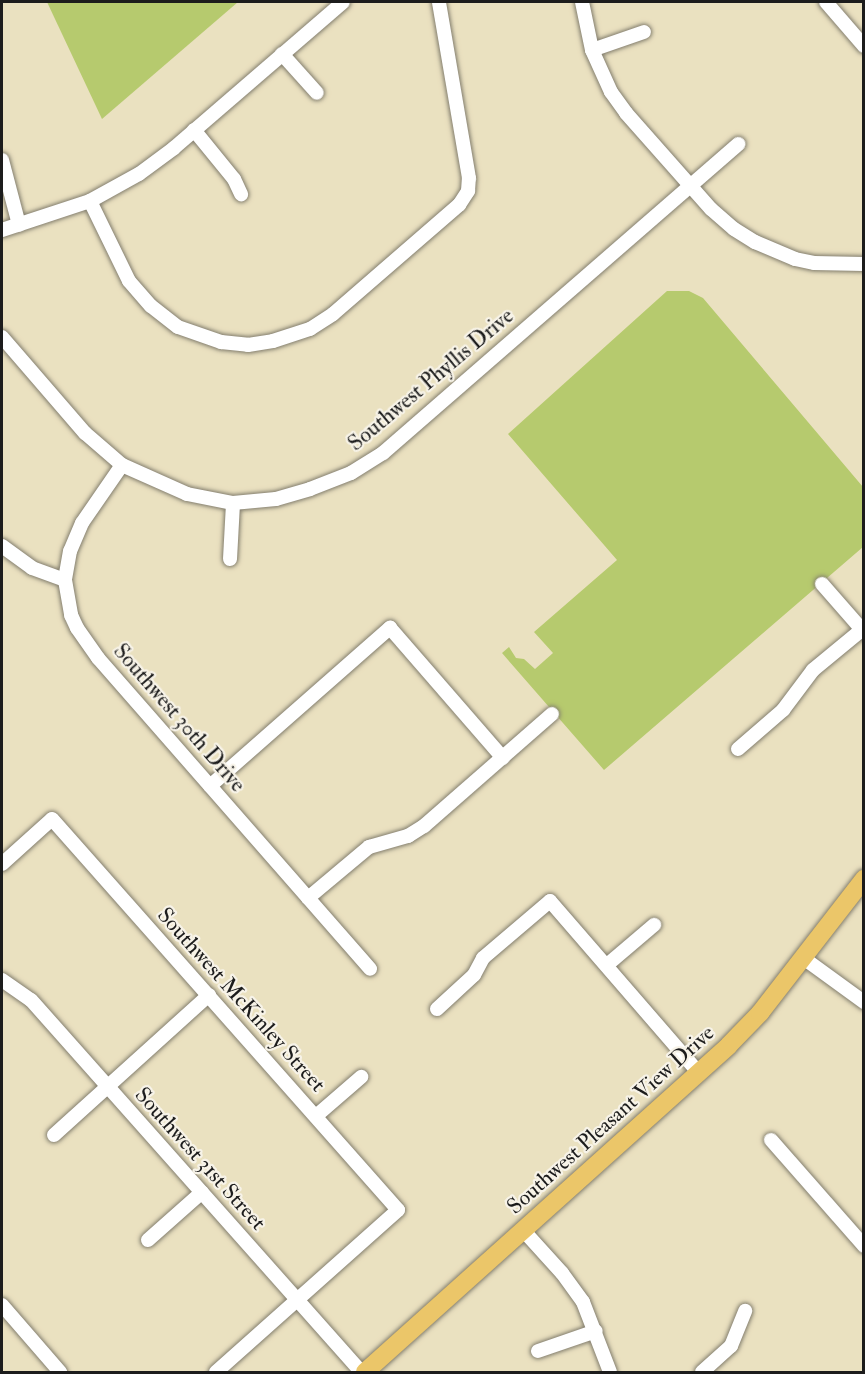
<!DOCTYPE html>
<style>
body{margin:0}
#map{position:relative;width:865px;height:1374px;overflow:hidden;background:#eae1c0;font-family:"IM FELL Double Pica",serif}
div>[style]{position:absolute}
[style*='--x']{left:calc(var(--x)*1px);top:calc(var(--y)*1px);width:calc(var(--w)*1px);rotate:calc(var(--a)*1deg)}
.green>*{inset:0;background:#b6ca6e}
.roads{filter:drop-shadow(0 0 2px #837e6e) drop-shadow(0 0 2px #837e6e)}
.minor>*{height:14px;margin:-7px;padding:0 7px;transform-origin:7px;border-radius:7px;background:#fff}
.major>*{height:18px;margin:-9px;padding:0 9px;transform-origin:9px;border-radius:9px;background:#ebc669}
span{translate:-50% -50%;white-space:nowrap;text-align:center;line-height:1.15;-webkit-text-stroke:4.5px #f7f3e8;paint-order:stroke}
.street-label{font-size:22px;color:#1c1c1c}
.frame{position:absolute;inset:0;border:3px solid #1c1c1c;pointer-events:none}
</style>
<div id="map">
<div class="green">
<div style="clip-path:polygon(47px 2px,238px 2px,102px 119px)"></div>
<div style="clip-path:polygon(667px 291px,689px 291px,703px 298px,863px 487px,863px 547px,604px 770px,502px 653px,509px 647px,516px 658px,524px 659px,535px 669px,553px 653px,534px 632px,617px 560px,508px 434px)"></div>
</div>
<div class="roads">
<div class="minor">
<div style="--x:582;--y:2;--w:49;--a:78.2"></div>
<div style="--x:592;--y:50;--w:46;--a:65.7"></div>
<div style="--x:611;--y:92;--w:26;--a:54"></div>
<div style="--x:626;--y:113;--w:128;--a:48.5"></div>
<div style="--x:711;--y:209;--w:30;--a:41"></div>
<div style="--x:734;--y:229;--w:25;--a:32"></div>
<div style="--x:755;--y:242;--w:43;--a:23"></div>
<div style="--x:795;--y:259;--w:19;--a:12"></div>
<div style="--x:814;--y:263;--w:50;--a:1.1"></div>
<div style="--x:826;--y:2;--w:58;--a:49.2"></div>
<div style="--x:592;--y:50;--w:55;--a:-19.1"></div>
<div style="--x:282;--y:54;--w:52;--a:48.1"></div>
<div style="--x:194;--y:130;--w:63;--a:50.8"></div>
<div style="--x:234;--y:179;--w:17;--a:65"></div>
<div style="--x:2;--y:160;--w:67;--a:75.3"></div>
<div style="--x:90;--y:201;--w:89;--a:64"></div>
<div style="--x:129;--y:281;--w:33;--a:49"></div>
<div style="--x:151;--y:306;--w:34;--a:38"></div>
<div style="--x:178;--y:327;--w:46;--a:19.2"></div>
<div style="--x:221;--y:342;--w:27;--a:6"></div>
<div style="--x:248;--y:345;--w:25;--a:-9"></div>
<div style="--x:273;--y:341;--w:39;--a:-18"></div>
<div style="--x:310;--y:329;--w:27;--a:-33"></div>
<div style="--x:333;--y:314;--w:167;--a:-40.9"></div>
<div style="--x:459;--y:205;--w:17;--a:-57"></div>
<div style="--x:468;--y:191;--w:13;--a:-86"></div>
<div style="--x:469;--y:178;--w:179;--a:-99.7"></div>
<div style="--x:2;--y:230;--w:93;--a:-18.2"></div>
<div style="--x:90;--y:201;--w:56;--a:-28.9"></div>
<div style="--x:139;--y:174;--w:44;--a:-36.6"></div>
<div style="--x:174;--y:148;--w:223;--a:-40.8"></div>
<div style="--x:2;--y:337;--w:127;--a:49.2"></div>
<div style="--x:85;--y:433;--w:49;--a:40.9"></div>
<div style="--x:122;--y:465;--w:71;--a:24"></div>
<div style="--x:187;--y:494;--w:47;--a:11.1"></div>
<div style="--x:233;--y:503;--w:43;--a:-5.3"></div>
<div style="--x:276;--y:499;--w:35;--a:-16"></div>
<div style="--x:310;--y:489;--w:44;--a:-21.3"></div>
<div style="--x:351;--y:473;--w:38;--a:-32"></div>
<div style="--x:383;--y:453;--w:471;--a:-41"></div>
<div style="--x:122;--y:465;--w:70;--a:124.6"></div>
<div style="--x:82;--y:523;--w:30;--a:113"></div>
<div style="--x:70;--y:551;--w:29;--a:100"></div>
<div style="--x:65;--y:580;--w:36;--a:80"></div>
<div style="--x:71;--y:615;--w:14;--a:65"></div>
<div style="--x:77;--y:628;--w:37;--a:55"></div>
<div style="--x:98;--y:658;--w:413;--a:48.8"></div>
<div style="--x:2;--y:546;--w:37;--a:36"></div>
<div style="--x:32;--y:568;--w:35;--a:20"></div>
<div style="--x:230;--y:559;--w:56;--a:-86.9"></div>
<div style="--x:822;--y:584;--w:64;--a:48.8"></div>
<div style="--x:738;--y:749;--w:60;--a:-40.9"></div>
<div style="--x:783;--y:710;--w:50;--a:-53.1"></div>
<div style="--x:813;--y:670;--w:66;--a:-39.5"></div>
<div style="--x:210;--y:786;--w:240;--a:-41.3"></div>
<div style="--x:390;--y:628;--w:172;--a:49"></div>
<div style="--x:2;--y:864;--w:67;--a:-42"></div>
<div style="--x:52;--y:819;--w:522;--a:48.49"></div>
<div style="--x:398;--y:1210;--w:244;--a:138.3"></div>
<div style="--x:308;--y:898;--w:80;--a:-39.9"></div>
<div style="--x:369;--y:847;--w:41;--a:-15.8"></div>
<div style="--x:408;--y:836;--w:19;--a:-32"></div>
<div style="--x:424;--y:826;--w:170;--a:-41.2"></div>
<div style="--x:802;--y:957;--w:77;--a:36"></div>
<div style="--x:607;--y:965;--w:62;--a:-40.4"></div>
<div style="--x:2;--y:980;--w:35;--a:35"></div>
<div style="--x:31;--y:1000;--w:497;--a:48.4"></div>
<div style="--x:437;--y:1009;--w:50;--a:-42.6"></div>
<div style="--x:474;--y:975;--w:19;--a:-62"></div>
<div style="--x:483;--y:958;--w:88;--a:-40.4"></div>
<div style="--x:550;--y:901;--w:228;--a:49.1"></div>
<div style="--x:316;--y:1116;--w:60;--a:-40.9"></div>
<div style="--x:54;--y:1135;--w:209;--a:-42.1"></div>
<div style="--x:771;--y:1140;--w:141;--a:48.7"></div>
<div style="--x:523;--y:1230;--w:58;--a:47.8"></div>
<div style="--x:562;--y:1273;--w:36;--a:54"></div>
<div style="--x:583;--y:1302;--w:75;--a:68.9"></div>
<div style="--x:148;--y:1240;--w:72;--a:-41.6"></div>
<div style="--x:2;--y:1305;--w:89;--a:49.1"></div>
<div style="--x:538;--y:1351;--w:61;--a:-19"></div>
<div style="--x:702;--y:1372;--w:39;--a:-42"></div>
<div style="--x:731;--y:1346;--w:38;--a:-68"></div>
</div>
<div class="major">
<div style="--x:365;--y:1372;--w:489;--a:-41.9"></div>
<div style="--x:729;--y:1045;--w:45;--a:-45.9"></div>
<div style="--x:760;--y:1013;--w:170;--a:-52.2"></div>
</div>
</div>
<div class="street-label">
<span style="left:431px;top:380px;rotate:-40deg">Southwest Phyllis Drive</span>
<span style="left:179px;top:718px;rotate:49deg">Southwest 30th Drive</span>
<span style="left:241px;top:1000px;rotate:48deg">Southwest McKinley Street</span>
<span style="left:611px;top:1120px;rotate:-42deg">Southwest Pleasant View Drive</span>
<span style="left:200px;top:1159px;rotate:48deg">Southwest 31st Street</span>
</div>
<div class="frame"></div>
</div>
